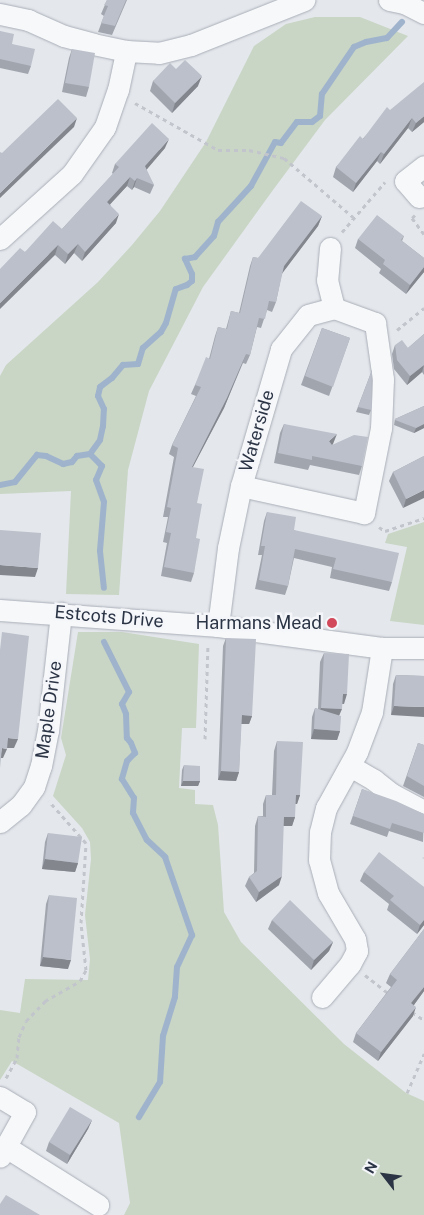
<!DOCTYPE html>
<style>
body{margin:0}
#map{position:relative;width:424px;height:1215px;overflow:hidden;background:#e4e7ec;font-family:"Public Sans",sans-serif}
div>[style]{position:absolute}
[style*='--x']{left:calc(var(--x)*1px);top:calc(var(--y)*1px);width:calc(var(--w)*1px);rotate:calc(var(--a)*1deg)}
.green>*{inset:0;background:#c9d6c5}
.stream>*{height:6px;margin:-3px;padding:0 3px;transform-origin:3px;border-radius:3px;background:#9fb4cc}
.path>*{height:3px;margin-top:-1.5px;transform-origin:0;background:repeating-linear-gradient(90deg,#c2c5cb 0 4px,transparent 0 8px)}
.roads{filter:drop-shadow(0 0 1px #a9aeb7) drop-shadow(0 0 1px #a9aeb7)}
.minor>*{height:21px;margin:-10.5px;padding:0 10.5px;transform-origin:10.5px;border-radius:10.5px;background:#f7f8fa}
.wall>*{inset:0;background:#a1a5ae}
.shaded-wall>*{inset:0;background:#83868d}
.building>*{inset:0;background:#bbc0ca}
.dots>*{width:14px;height:14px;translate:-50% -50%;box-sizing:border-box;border:2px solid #f4f6f9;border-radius:50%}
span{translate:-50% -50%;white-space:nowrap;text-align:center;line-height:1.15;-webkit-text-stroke:5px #f4f6f9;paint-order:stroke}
.street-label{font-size:18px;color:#2b3445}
.poi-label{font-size:18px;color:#2b3445}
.right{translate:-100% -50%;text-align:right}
.north{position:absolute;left:359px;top:1150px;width:50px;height:50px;-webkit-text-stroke:4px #f4f6f9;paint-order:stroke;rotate:300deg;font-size:14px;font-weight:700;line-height:20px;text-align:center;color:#2b3445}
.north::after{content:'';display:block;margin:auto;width:18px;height:22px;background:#2b3445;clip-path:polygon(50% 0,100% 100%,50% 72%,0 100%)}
</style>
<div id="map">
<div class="green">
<div style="clip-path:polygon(315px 17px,360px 17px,408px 36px,325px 120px,273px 190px,203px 287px,149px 391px,128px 470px,119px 595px,66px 594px,71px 491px,0 494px,0 376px,6px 365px,98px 282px,132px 245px,160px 211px,206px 142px,254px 46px,286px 24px)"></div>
<div style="clip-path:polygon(424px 522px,424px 625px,390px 621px,407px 547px,385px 543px,388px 534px)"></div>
<div style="clip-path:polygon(78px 632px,122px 632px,199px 644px,196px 728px,182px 728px,179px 788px,195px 790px,195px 804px,213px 805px,218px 825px,224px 912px,241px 942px,344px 1044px,406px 1093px,424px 1101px,424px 1215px,124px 1215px,130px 1203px,119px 1123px,12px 1061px,0 1080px,0 1010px,20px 1013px,25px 979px,88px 980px,90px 959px,85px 915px,91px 859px,90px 842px,82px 828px,53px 796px,66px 755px,61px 738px)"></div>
</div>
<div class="stream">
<div style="--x:90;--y:454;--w:17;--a:45"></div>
<div style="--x:102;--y:466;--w:15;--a:113"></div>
<div style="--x:96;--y:480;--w:23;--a:70"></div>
<div style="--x:104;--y:502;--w:49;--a:94.7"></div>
<div style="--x:100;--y:551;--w:37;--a:84"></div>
<div style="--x:0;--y:485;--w:15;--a:-11"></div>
<div style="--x:15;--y:482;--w:35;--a:-51"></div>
<div style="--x:37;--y:455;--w:9;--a:6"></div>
<div style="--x:46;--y:456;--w:19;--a:25"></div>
<div style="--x:63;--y:464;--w:9;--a:-13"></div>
<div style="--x:72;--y:462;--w:8;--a:-50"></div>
<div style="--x:77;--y:456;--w:13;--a:-9"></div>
<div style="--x:90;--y:454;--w:17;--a:-54"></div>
<div style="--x:100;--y:440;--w:14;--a:-78"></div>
<div style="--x:103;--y:426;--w:17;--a:-87"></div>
<div style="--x:104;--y:409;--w:14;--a:-115"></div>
<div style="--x:98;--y:396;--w:9;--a:-77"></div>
<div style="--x:100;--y:387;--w:15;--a:-37"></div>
<div style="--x:112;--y:378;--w:17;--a:-50"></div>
<div style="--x:123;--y:365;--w:15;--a:-4"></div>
<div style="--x:138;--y:364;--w:17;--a:-73"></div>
<div style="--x:143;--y:348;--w:24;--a:-42"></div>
<div style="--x:161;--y:332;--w:10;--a:-61"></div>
<div style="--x:166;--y:323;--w:35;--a:-74"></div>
<div style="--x:176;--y:289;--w:12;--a:-20"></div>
<div style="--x:187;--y:285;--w:6;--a:-39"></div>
<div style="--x:192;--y:281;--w:7;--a:-90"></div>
<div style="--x:192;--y:274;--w:17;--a:-115"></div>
<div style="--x:185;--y:259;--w:10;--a:-11"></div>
<div style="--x:195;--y:257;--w:28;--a:-48"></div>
<div style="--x:214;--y:236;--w:15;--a:-74"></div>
<div style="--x:218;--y:222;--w:49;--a:-47.5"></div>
<div style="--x:251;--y:186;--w:50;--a:-61.4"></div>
<div style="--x:275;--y:142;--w:6;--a:9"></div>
<div style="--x:281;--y:143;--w:26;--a:-53"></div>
<div style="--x:297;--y:122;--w:15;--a:0"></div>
<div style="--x:312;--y:122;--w:10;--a:-37"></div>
<div style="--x:320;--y:116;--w:22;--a:-85"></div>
<div style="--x:322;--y:94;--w:57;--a:-55.8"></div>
<div style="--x:354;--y:47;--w:13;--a:-23"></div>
<div style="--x:366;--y:42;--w:21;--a:-11"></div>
<div style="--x:387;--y:38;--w:22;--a:-47"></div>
<div style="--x:104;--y:642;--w:56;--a:63.4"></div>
<div style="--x:129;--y:692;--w:14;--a:120"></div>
<div style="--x:122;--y:704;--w:11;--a:68"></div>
<div style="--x:126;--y:714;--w:24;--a:88"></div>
<div style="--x:127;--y:738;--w:6;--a:51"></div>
<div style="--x:131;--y:743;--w:11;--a:68"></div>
<div style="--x:135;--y:753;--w:11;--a:135"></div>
<div style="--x:127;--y:761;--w:19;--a:106"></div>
<div style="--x:122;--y:779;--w:22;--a:58"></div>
<div style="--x:134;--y:798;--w:15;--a:94"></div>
<div style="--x:133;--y:813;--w:30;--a:63"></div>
<div style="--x:147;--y:840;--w:25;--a:43"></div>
<div style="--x:165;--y:857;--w:83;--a:70.9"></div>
<div style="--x:192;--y:935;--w:35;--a:115"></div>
<div style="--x:177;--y:967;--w:30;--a:94"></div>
<div style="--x:175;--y:997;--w:41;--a:107.1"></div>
<div style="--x:163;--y:1036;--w:46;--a:93.7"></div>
<div style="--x:160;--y:1082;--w:41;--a:121"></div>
</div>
<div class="path">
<div style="--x:135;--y:103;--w:95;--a:29.5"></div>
<div style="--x:218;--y:150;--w:31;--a:0"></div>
<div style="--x:249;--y:150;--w:36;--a:13"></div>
<div style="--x:284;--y:158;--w:91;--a:40.5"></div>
<div style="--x:415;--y:215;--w:4;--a:135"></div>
<div style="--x:412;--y:218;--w:20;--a:53"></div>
<div style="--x:342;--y:232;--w:66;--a:-49.3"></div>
<div style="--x:397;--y:330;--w:35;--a:-39"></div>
<div style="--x:379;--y:527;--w:7;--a:34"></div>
<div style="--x:385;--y:531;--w:41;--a:-18.4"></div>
<div style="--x:205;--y:739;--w:93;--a:-88.2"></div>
<div style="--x:424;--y:857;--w:1;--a:90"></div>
<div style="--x:365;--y:975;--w:31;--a:38"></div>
<div style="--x:412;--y:1012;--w:14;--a:34"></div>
<div style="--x:6;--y:1078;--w:23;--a:-61"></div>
<div style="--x:17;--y:1058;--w:21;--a:-85"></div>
<div style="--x:19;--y:1037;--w:17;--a:-66"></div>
<div style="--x:26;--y:1021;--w:28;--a:-46"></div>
<div style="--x:45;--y:1001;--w:40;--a:-29.7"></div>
<div style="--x:80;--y:981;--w:13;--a:-61"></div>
<div style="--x:86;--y:970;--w:47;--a:-96.1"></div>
<div style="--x:81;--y:923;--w:80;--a:-86.4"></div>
<div style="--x:86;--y:843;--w:56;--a:-131.4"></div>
<div style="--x:407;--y:1093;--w:43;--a:-66.4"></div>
</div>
<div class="roads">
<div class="minor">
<div style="--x:389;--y:0;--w:15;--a:11"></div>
<div style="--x:404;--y:3;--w:22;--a:27"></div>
<div style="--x:0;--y:14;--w:29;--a:12"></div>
<div style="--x:28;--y:20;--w:39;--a:24"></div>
<div style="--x:64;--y:36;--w:30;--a:15"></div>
<div style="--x:93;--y:44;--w:34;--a:12"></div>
<div style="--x:126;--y:51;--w:33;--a:3"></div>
<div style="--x:159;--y:53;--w:33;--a:-14"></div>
<div style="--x:191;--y:45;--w:122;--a:-21.7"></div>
<div style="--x:419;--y:197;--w:21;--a:-131"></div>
<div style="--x:405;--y:181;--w:24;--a:-38"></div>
<div style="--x:0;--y:239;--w:97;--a:-42.1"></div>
<div style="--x:72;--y:174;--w:57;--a:-54.9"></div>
<div style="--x:105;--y:127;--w:39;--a:-71"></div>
<div style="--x:118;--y:90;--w:40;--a:-78"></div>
<div style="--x:330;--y:248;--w:32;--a:95"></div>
<div style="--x:327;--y:280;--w:29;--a:76"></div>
<div style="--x:0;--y:610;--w:219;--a:4.2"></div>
<div style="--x:218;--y:626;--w:165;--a:7.6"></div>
<div style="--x:382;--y:648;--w:42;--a:0"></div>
<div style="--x:218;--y:626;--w:79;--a:-82.7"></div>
<div style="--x:228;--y:548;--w:63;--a:-78.2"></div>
<div style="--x:241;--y:486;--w:143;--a:-73.7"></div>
<div style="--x:281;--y:349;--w:43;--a:-51.5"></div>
<div style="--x:308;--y:315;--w:27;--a:-15"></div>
<div style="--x:334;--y:308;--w:44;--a:20.1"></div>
<div style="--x:375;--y:323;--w:57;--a:81.9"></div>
<div style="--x:383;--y:379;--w:49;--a:92.3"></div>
<div style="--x:381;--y:428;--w:87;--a:101.3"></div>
<div style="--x:364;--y:513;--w:126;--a:-167.6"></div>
<div style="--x:350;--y:766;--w:28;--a:30"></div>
<div style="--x:374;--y:780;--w:23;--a:38"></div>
<div style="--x:392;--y:794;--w:36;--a:28"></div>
<div style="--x:0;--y:822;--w:27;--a:-39"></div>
<div style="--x:21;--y:805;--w:22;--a:-54"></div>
<div style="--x:34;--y:787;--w:22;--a:-72"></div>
<div style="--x:41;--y:766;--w:36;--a:-79"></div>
<div style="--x:48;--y:731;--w:119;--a:-83.7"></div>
<div style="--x:322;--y:997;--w:43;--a:-49.7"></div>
<div style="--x:350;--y:964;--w:15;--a:-62"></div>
<div style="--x:357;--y:951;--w:12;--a:-99"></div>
<div style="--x:355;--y:939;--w:53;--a:-120.4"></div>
<div style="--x:328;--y:893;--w:34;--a:-105"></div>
<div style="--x:319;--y:860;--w:28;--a:-88"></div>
<div style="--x:320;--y:832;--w:25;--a:-76"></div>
<div style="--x:326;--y:808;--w:64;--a:-61"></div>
<div style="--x:357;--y:752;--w:43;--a:-69.4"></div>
<div style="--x:372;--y:712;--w:65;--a:-81.1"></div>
<div style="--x:0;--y:1097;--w:29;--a:31"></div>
<div style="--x:25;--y:1112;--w:51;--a:119.1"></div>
<div style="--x:6;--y:1147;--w:109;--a:32.2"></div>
</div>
</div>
<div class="wall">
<div style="clip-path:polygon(107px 0,127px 0,112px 35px,98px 32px,104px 16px,101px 14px)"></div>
<div style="clip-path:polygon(0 31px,31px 66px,28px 74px,0 68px)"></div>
<div style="clip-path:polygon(72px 49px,89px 87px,86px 97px,62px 92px,69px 58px)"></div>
<div style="clip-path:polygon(176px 69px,198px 86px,172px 113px,150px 91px,153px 81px)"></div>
<div style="clip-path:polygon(390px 110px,424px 122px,412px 132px,408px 128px,380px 164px,377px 161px,353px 192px,333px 177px,336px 167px)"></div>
<div style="clip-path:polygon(165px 148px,146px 170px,154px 185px,150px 194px,134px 187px,132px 190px,127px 186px,110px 204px,116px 223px,82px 261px,74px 253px,65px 264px,55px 255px,25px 252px,62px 229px,113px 174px,112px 173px,115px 164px)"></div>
<div style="clip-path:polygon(322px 216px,318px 226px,282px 273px,276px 302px,272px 312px,267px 310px,261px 328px,257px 327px,250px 355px,246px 364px,243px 363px,224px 408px,193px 467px,197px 503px,194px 573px,191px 582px,161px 576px,167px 543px,163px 542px,168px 517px,163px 517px,174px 457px,169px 454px,172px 445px,196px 396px,191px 394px,195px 385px,209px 359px,215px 336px,218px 327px,226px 329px,231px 311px,239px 313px,250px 266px,253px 257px,258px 258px)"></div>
<div style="clip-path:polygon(404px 236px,402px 241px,424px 258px,424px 272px,406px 294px,379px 273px,381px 269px,355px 248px,358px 239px)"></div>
<div style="clip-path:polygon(322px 328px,350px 338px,329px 396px,301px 385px)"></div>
<div style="clip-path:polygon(424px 334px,424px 375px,422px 372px,407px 385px,394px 369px,392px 354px,395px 345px,408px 348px)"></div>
<div style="clip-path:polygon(372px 370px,371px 410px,369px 415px,356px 412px)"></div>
<div style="clip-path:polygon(424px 406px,424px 428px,414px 433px,394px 425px,395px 419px)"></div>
<div style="clip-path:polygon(284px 424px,333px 444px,332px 445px,362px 466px,359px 475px,310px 465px,308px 470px,274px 463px,280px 433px)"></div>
<div style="clip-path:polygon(424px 456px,403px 508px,389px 481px,393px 472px)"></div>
<div style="clip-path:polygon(267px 512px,294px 530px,392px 582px,389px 591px,330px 578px,332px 567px,294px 558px,288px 586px,285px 595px,255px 589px,262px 555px,258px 555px,264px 521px)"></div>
<div style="clip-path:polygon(226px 638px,252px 716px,249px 724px,241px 724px,239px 772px,236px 781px,218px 780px,223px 646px)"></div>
<div style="clip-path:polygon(324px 653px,344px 704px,342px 704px,339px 716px,340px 731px,337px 740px,311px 739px,312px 717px,315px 708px,318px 709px,320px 662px)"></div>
<div style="clip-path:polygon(396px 675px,424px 676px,391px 715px,393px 684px)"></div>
<div style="clip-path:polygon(277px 741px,300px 795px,297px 804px,295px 804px,295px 817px,292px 826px,283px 826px,279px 885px,256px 902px,245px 886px,249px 877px,254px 873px,255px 826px,258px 816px,263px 816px,263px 804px,266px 795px,272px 795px,274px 751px)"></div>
<div style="clip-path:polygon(418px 743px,424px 745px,424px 797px,403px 786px)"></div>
<div style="clip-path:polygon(184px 765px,200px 781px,198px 786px,181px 786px,182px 770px)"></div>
<div style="clip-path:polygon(362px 789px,424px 814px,423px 842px,389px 831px,387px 837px,350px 824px)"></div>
<div style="clip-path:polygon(48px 833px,78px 863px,75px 872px,42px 869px,45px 842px)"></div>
<div style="clip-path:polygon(364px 872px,424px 887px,424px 925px,417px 934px,387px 910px,389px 904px,360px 881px)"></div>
<div style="clip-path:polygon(49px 895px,68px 969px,40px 966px,46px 904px)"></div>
<div style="clip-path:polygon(272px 920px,333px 942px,329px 951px,311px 970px,268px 929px)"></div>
<div style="clip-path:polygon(424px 929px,424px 991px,414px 1005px,413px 1016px,378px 1061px,353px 1042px,356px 1033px,391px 987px,386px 983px,390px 974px)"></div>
<div style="clip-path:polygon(92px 1120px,88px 1129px,67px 1164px,46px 1151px,49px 1142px)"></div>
</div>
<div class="shaded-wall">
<div style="clip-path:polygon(202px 76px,198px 86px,172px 113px,175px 103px)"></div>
<div style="clip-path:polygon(424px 116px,424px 122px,412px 132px,416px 123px)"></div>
<div style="clip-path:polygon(77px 118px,74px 127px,0 198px,0 193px)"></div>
<div style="clip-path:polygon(412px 118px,408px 128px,380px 164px,384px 154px)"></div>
<div style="clip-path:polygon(169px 139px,165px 148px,142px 175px,145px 166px)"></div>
<div style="clip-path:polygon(381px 152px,377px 161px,353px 192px,356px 183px)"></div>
<div style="clip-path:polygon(130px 177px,127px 186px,104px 211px,107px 202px)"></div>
<div style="clip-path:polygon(137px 178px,134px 187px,132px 190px,135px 181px)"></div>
<div style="clip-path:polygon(119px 214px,116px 223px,82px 261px,85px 252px)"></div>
<div style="clip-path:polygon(322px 216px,318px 226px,281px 275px,284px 266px)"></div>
<div style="clip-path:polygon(78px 244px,74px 253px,65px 264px,68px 254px)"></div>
<div style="clip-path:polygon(58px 245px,55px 255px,0 309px,0 303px)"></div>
<div style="clip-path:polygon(424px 267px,424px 272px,406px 294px,410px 285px)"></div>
<div style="clip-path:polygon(246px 354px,224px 408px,188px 476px,192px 467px)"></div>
<div style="clip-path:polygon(424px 365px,422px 372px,407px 385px,410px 376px)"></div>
<div style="clip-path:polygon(424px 424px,424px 428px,414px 433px,416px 428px)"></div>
<div style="clip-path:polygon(337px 434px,333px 444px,326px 450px,329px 441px)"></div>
<div style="clip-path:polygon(424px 490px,424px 498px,403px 508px,406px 499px)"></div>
<div style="clip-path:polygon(0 565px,38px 568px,35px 577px,0 575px)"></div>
<div style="clip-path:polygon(343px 694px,347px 694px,344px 704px,339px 703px)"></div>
<div style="clip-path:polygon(394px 706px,424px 707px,424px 717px,391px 715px)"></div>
<div style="clip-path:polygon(321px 708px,342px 709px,338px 718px,317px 717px)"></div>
<div style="clip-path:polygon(242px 715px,252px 716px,249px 724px,239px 724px)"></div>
<div style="clip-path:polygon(314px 729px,340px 731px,337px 740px,311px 739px)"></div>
<div style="clip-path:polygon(8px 738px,18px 739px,14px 748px,4px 748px)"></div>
<div style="clip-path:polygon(2px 748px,7px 749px,3px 758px,0 758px)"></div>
<div style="clip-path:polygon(221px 771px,239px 772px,236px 781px,218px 780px)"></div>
<div style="clip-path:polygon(183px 781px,200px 781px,198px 786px,181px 786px)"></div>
<div style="clip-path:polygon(296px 795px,300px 795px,297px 804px,292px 804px)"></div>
<div style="clip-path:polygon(284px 817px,295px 817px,292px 826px,280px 826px)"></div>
<div style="clip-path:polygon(45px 859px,78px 863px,75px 872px,42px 869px)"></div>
<div style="clip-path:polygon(282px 876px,279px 885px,256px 902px,259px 892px)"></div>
<div style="clip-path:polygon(424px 920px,424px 925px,417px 934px,420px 925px)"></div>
<div style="clip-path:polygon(333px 942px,329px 951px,311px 970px,314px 960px)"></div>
<div style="clip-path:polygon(43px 957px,71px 960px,68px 969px,40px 966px)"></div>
<div style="clip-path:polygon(424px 987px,424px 991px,408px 1013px,411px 1003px)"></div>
<div style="clip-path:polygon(416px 1007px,413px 1016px,378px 1061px,381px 1052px)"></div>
<div style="clip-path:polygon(92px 1120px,88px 1129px,67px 1164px,70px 1155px)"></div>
</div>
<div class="building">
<div style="clip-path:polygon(107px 0,126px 0,115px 26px,101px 23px,108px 6px,104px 5px)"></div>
<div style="clip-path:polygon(0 31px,14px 34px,12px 44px,35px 49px,31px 66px,0 59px)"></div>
<div style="clip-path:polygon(72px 49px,95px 53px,89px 87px,65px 83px)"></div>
<div style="clip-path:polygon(185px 60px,202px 76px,175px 103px,153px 81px,170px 63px,176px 69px)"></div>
<div style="clip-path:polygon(424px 82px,424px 116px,416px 123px,412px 118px,384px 154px,381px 152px,356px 183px,336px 167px,360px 136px,363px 139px,387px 107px,390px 110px)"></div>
<div style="clip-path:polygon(58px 99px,77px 118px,0 193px,0 152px,2px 153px)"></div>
<div style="clip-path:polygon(152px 123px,169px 139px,145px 166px,154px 185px,137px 178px,135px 181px,130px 177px,107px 202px,119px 214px,85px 252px,78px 244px,68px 254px,58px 245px,0 303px,0 269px,20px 248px,25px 252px,53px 221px,62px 229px,119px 167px,115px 164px)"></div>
<div style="clip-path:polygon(301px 201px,322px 216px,284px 266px,276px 302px,269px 301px,265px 319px,259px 318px,250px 355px,246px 354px,227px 398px,192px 467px,204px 469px,197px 503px,202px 504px,196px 538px,200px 539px,194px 573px,164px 567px,171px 533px,166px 532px,171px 508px,167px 507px,178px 448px,172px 445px,201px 387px,195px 385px,206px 357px,210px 359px,218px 327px,227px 329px,231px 311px,240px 313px,253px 257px,258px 258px)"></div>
<div style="clip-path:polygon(377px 215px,404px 236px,401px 240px,424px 258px,424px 267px,410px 285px,383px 264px,385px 260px,358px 239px)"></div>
<div style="clip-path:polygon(322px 328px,350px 338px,333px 387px,305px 376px)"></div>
<div style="clip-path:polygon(424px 334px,424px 365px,410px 376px,397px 360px,395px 345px,402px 340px,408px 348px)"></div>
<div style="clip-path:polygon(372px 370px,371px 410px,358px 407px)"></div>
<div style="clip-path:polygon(424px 406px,424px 424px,416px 428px,395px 420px,395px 419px)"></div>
<div style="clip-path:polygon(284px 424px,337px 434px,329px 441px,332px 445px,354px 435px,368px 437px,362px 466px,312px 456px,312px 460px,278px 453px)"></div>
<div style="clip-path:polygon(424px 456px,424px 490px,406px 499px,393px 472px)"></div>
<div style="clip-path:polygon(267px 512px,296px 517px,294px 530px,399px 553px,392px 582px,333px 569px,336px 558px,295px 549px,288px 586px,259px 580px,265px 546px,261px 546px)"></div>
<div style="clip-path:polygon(0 530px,41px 533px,38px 568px,0 565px)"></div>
<div style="clip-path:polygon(2px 632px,29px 636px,18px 739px,8px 738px,7px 749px,2px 748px,0 768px,0 650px)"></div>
<div style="clip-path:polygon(226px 638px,256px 639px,252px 716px,242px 715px,239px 772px,221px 771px)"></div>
<div style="clip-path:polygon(324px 653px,349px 654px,347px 694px,343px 694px,342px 709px,321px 708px)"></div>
<div style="clip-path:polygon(396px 675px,424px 676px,424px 707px,394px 706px)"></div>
<div style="clip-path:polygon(315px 708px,341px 716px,340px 731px,314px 729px)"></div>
<div style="clip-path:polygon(277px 741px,303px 742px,300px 795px,296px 795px,295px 817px,284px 817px,282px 876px,259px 892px,249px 877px,257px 871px,258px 816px,266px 817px,266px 795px,276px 795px)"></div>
<div style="clip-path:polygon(418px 743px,424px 745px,424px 786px,407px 776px)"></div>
<div style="clip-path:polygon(184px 765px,200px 766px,200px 781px,183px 781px)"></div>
<div style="clip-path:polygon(362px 789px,396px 801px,424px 814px,424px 833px,392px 823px,390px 829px,353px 816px)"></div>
<div style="clip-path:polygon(48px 833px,82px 837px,78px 863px,45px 859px)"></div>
<div style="clip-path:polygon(379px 852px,424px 887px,424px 920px,420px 925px,390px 900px,394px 896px,364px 872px)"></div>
<div style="clip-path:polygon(49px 895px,77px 898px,71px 960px,43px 957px)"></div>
<div style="clip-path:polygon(290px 900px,333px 942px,314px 960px,272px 920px)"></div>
<div style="clip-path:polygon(424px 929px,424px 987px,411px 1003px,416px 1007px,381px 1052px,356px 1033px,397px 980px,390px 974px)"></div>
<div style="clip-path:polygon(70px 1107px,92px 1120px,70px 1155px,49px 1142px)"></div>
<div style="clip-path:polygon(6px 1195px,40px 1215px,0 1215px,0 1204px)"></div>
</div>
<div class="dots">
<div style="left:332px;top:623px;background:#d1495b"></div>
</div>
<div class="street-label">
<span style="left:257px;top:431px;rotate:-74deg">Waterside</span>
<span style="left:109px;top:617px;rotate:5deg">Estcots Drive</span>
<span style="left:49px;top:710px;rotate:-82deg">Maple Drive</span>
</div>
<div class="poi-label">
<span class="right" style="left:322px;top:623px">Harmans Mead</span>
</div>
<div class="north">N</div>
</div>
